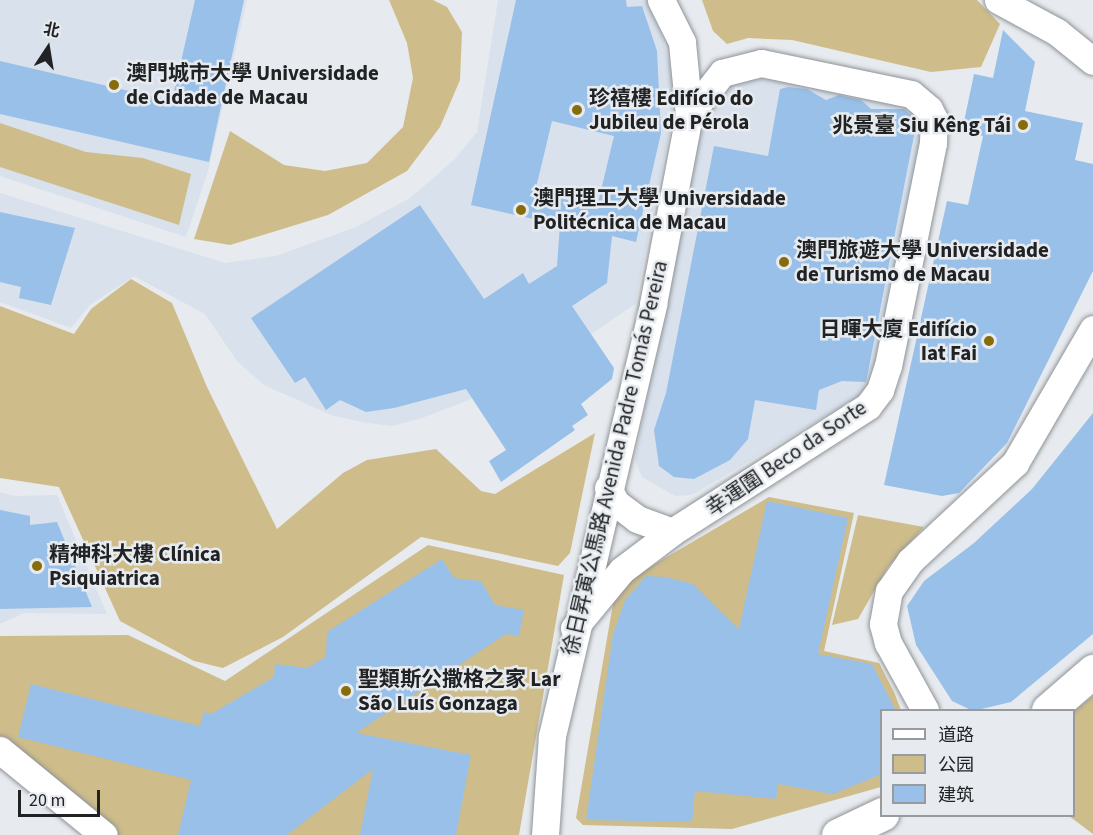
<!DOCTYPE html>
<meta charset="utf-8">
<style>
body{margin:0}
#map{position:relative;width:1093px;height:835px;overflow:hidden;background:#e7ebef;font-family:"Source Sans 3","Noto Sans SC",sans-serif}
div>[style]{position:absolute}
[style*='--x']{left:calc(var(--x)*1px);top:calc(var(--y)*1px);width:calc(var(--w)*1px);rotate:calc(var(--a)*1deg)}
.built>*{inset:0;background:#d8e1ec}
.green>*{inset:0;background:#cebd8a}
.building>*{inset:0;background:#98c0e8}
.roads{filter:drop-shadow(0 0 2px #8f9397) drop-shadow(0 0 2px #8f9397)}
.street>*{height:27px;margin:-13.5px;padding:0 13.5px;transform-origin:13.5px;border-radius:13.5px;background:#fff}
.secondary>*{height:33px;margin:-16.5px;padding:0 16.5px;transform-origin:16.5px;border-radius:16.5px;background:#fff}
.dots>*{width:16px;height:16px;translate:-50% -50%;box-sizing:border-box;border:3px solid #e7ebef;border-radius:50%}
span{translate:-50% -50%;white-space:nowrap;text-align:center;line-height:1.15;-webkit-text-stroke:5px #e7ebef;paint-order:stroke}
.poi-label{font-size:21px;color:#202223;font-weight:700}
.left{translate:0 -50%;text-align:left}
.right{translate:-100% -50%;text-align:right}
.street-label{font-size:21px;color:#202223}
.legend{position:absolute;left:880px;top:709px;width:195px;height:108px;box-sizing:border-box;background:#e7ebef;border:2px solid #979b9d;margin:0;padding:8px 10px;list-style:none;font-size:18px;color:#202223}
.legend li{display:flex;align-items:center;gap:12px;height:30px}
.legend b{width:30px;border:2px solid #979b9d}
.north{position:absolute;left:18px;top:18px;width:60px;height:60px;-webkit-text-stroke:4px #e7ebef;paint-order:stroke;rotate:12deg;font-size:16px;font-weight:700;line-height:24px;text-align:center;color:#202223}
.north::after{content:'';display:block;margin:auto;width:21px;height:27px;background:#202223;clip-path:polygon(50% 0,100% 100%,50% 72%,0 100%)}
.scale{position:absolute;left:18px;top:790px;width:82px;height:27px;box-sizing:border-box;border:3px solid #202223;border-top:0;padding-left:8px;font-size:18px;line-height:21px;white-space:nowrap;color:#202223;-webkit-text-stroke:4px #e7ebef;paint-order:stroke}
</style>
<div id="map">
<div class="built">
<div style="clip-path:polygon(0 0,247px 0,208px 171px,186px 237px,0 176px)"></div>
<div style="clip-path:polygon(498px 0,646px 0,661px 33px,673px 78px,672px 118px,635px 304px,529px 377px,422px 418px,392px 426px,361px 422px,331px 415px,264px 385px,237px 361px,205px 314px,134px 276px,90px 305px,71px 328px,0 302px,0 193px,225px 263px,276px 256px,356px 227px,410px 198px,454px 160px,477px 132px)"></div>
<div style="clip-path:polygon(750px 71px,908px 101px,922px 118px,923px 135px,869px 390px,692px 495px,675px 496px,642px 477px,635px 460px,701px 114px,724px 83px)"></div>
<div style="clip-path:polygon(0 492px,15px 496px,57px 495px,107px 614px,24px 613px,0 624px)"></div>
</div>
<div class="green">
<div style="clip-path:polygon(389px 0,433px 0,447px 7px,462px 32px,460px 80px,440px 127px,407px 171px,328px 215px,230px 245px,194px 239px,230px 131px,284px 165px,325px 171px,367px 163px,403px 127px,413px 78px,407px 43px)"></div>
<div style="clip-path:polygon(702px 0,977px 0,1000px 24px,981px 67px,931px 72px,792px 40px,748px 38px,727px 44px,713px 31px)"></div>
<div style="clip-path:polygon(0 123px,86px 152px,143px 158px,191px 174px,179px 225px,0 167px)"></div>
<div style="clip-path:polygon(131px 279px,172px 303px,207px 387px,277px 529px,343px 473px,367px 460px,436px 449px,481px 491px,495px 494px,595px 433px,570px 553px,558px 566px,421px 537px,283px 637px,223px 668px,194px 661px,120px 621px,59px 487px,0 478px,0 306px,74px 334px,91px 309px)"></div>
<div style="clip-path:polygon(769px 497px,854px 513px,824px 651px,879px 663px,894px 692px,901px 710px,882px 710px,881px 787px,732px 829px,583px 825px,576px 818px,614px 598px,626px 581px)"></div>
<div style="clip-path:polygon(858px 515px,924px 527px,888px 567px,858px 619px,832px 625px)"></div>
<div style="clip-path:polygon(428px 545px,564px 575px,519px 835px,112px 835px,0 741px,0 636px,128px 635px,225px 681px)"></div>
<div style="clip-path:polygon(1093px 696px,1093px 834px,1069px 816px,1074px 816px,1074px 711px)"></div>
</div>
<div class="building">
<div style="clip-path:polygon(195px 0,244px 0,209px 162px,0 114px,0 61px,172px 101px)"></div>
<div style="clip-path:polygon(evenodd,516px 0,626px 0,627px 7px,642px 6px,657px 51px,661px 133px,636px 242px,612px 236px,607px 283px,572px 306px,614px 368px,612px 379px,581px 404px,588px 415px,572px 426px,575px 430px,501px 482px,489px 461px,506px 450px,466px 389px,394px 408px,366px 412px,340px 400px,326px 410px,305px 377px,295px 383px,251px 318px,420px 205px,484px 299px,523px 273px,529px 284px,557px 266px,560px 225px,471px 205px,516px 0,552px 121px,614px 136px,597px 207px,535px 192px,552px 121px)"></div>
<div style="clip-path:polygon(1003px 30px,1035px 62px,1025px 111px,1083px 123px,1075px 160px,1093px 164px,1093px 271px,1007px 443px,959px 493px,942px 496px,884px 485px,947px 201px,968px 205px,983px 136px,962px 131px,974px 74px,993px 78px)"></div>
<div style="clip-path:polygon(788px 87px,807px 89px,826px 100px,839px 95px,861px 100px,871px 109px,904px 109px,917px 120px,866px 382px,842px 381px,819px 390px,816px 410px,755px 400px,748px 439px,730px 460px,694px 479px,674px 477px,659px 466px,654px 430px,666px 393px,714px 146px,768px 156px,780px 89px)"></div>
<div style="clip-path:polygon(0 212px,75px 228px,51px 305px,19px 298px,21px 287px,0 282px)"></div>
<div style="clip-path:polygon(1093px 413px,1093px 634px,1011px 702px,973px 711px,952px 701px,916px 645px,907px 606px,924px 581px,974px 543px,1032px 489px)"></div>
<div style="clip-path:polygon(767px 501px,848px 518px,818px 654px,872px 664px,896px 711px,882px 711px,882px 774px,833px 794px,778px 784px,776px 799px,695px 791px,692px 822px,586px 820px,613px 634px,625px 600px,646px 576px,666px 577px,693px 584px,739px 629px)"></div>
<div style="clip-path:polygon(0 510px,30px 516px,30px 525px,57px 522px,92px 607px,0 609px)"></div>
<div style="clip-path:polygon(442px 559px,454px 578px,481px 581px,495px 605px,524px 610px,519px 636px,506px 634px,356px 733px,471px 755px,456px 835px,360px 835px,373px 769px,287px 835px,178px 835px,191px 780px,18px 737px,31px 684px,200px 726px,204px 712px,211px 714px,274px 677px,275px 664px,307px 668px,326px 657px,327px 632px)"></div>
</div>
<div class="roads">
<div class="street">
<div style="--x:998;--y:0;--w:67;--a:28.5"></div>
<div style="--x:1057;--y:32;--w:46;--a:38.9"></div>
<div style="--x:608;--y:488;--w:17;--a:62"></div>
<div style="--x:616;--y:503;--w:26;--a:37"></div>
<div style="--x:637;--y:519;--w:37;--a:20"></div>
<div style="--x:574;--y:628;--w:75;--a:-50.4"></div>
<div style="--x:622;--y:570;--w:63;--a:-37.2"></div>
<div style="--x:672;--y:532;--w:233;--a:-32.7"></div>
<div style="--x:868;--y:406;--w:20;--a:-53"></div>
<div style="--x:880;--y:390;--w:25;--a:-72"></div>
<div style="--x:888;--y:366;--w:227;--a:-78.6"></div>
<div style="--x:933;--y:143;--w:24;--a:-88"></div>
<div style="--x:934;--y:119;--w:11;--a:-117"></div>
<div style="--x:929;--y:109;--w:23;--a:-140"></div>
<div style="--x:911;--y:94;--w:153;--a:-168.3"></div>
<div style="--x:761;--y:63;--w:40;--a:165.6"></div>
<div style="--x:722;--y:73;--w:53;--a:128.2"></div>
<div style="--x:925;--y:710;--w:77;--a:-118.9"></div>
<div style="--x:888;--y:643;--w:20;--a:-105"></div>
<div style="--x:883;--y:624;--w:34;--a:-80"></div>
<div style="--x:889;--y:591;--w:37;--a:-55"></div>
<div style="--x:910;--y:561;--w:144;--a:-43"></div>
<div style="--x:1015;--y:463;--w:155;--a:-59.8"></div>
<div style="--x:0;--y:750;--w:134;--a:39.3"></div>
<div style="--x:545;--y:835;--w:99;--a:-86"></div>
<div style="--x:552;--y:736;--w:444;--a:-76.8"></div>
<div style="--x:653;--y:304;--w:192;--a:-79.2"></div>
<div style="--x:689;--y:115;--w:73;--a:-95.5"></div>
<div style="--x:682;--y:42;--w:47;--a:-116.6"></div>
</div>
<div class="secondary">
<div style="--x:1048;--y:710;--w:60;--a:-40.9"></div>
<div style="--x:838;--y:835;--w:49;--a:-25.5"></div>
</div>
</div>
<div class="dots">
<div style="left:114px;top:85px;background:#876c0b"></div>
<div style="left:577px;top:110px;background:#876c0b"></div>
<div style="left:1023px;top:125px;background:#876c0b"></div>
<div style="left:521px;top:210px;background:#876c0b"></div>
<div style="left:784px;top:262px;background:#876c0b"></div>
<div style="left:989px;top:341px;background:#876c0b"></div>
<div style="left:37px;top:566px;background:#876c0b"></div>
<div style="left:346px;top:691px;background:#876c0b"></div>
</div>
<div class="poi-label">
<span class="left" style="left:126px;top:85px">澳門城市大學 Universidade<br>de Cidade de Macau</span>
<span class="left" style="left:589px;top:110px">珍禧樓 Edifício do<br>Jubileu de Pérola</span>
<span class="right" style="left:1011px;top:125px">兆景臺 Siu Kêng Tái</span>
<span class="left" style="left:533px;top:210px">澳門理工大學 Universidade<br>Politécnica de Macau</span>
<span class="left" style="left:796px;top:262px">澳門旅遊大學 Universidade<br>de Turismo de Macau</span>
<span class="right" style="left:977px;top:341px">日暉大廈 Edifício<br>Iat Fai</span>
<span class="left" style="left:49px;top:566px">精神科大樓 Clínica<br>Psiquiatrica</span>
<span class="left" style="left:358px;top:691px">聖類斯公撒格之家 Lar<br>São Luís Gonzaga</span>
</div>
<div class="street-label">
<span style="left:615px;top:458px;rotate:-77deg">徐日昇寅公馬路 Avenida Padre Tomás Pereira</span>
<span style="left:786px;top:458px;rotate:-34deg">幸運圍 Beco da Sorte</span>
</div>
<ul class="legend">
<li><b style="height:8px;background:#fff"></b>道路</li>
<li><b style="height:16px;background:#cebd8a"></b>公园</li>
<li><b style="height:16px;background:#98c0e8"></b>建筑</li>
</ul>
<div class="north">北</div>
<div class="scale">20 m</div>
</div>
